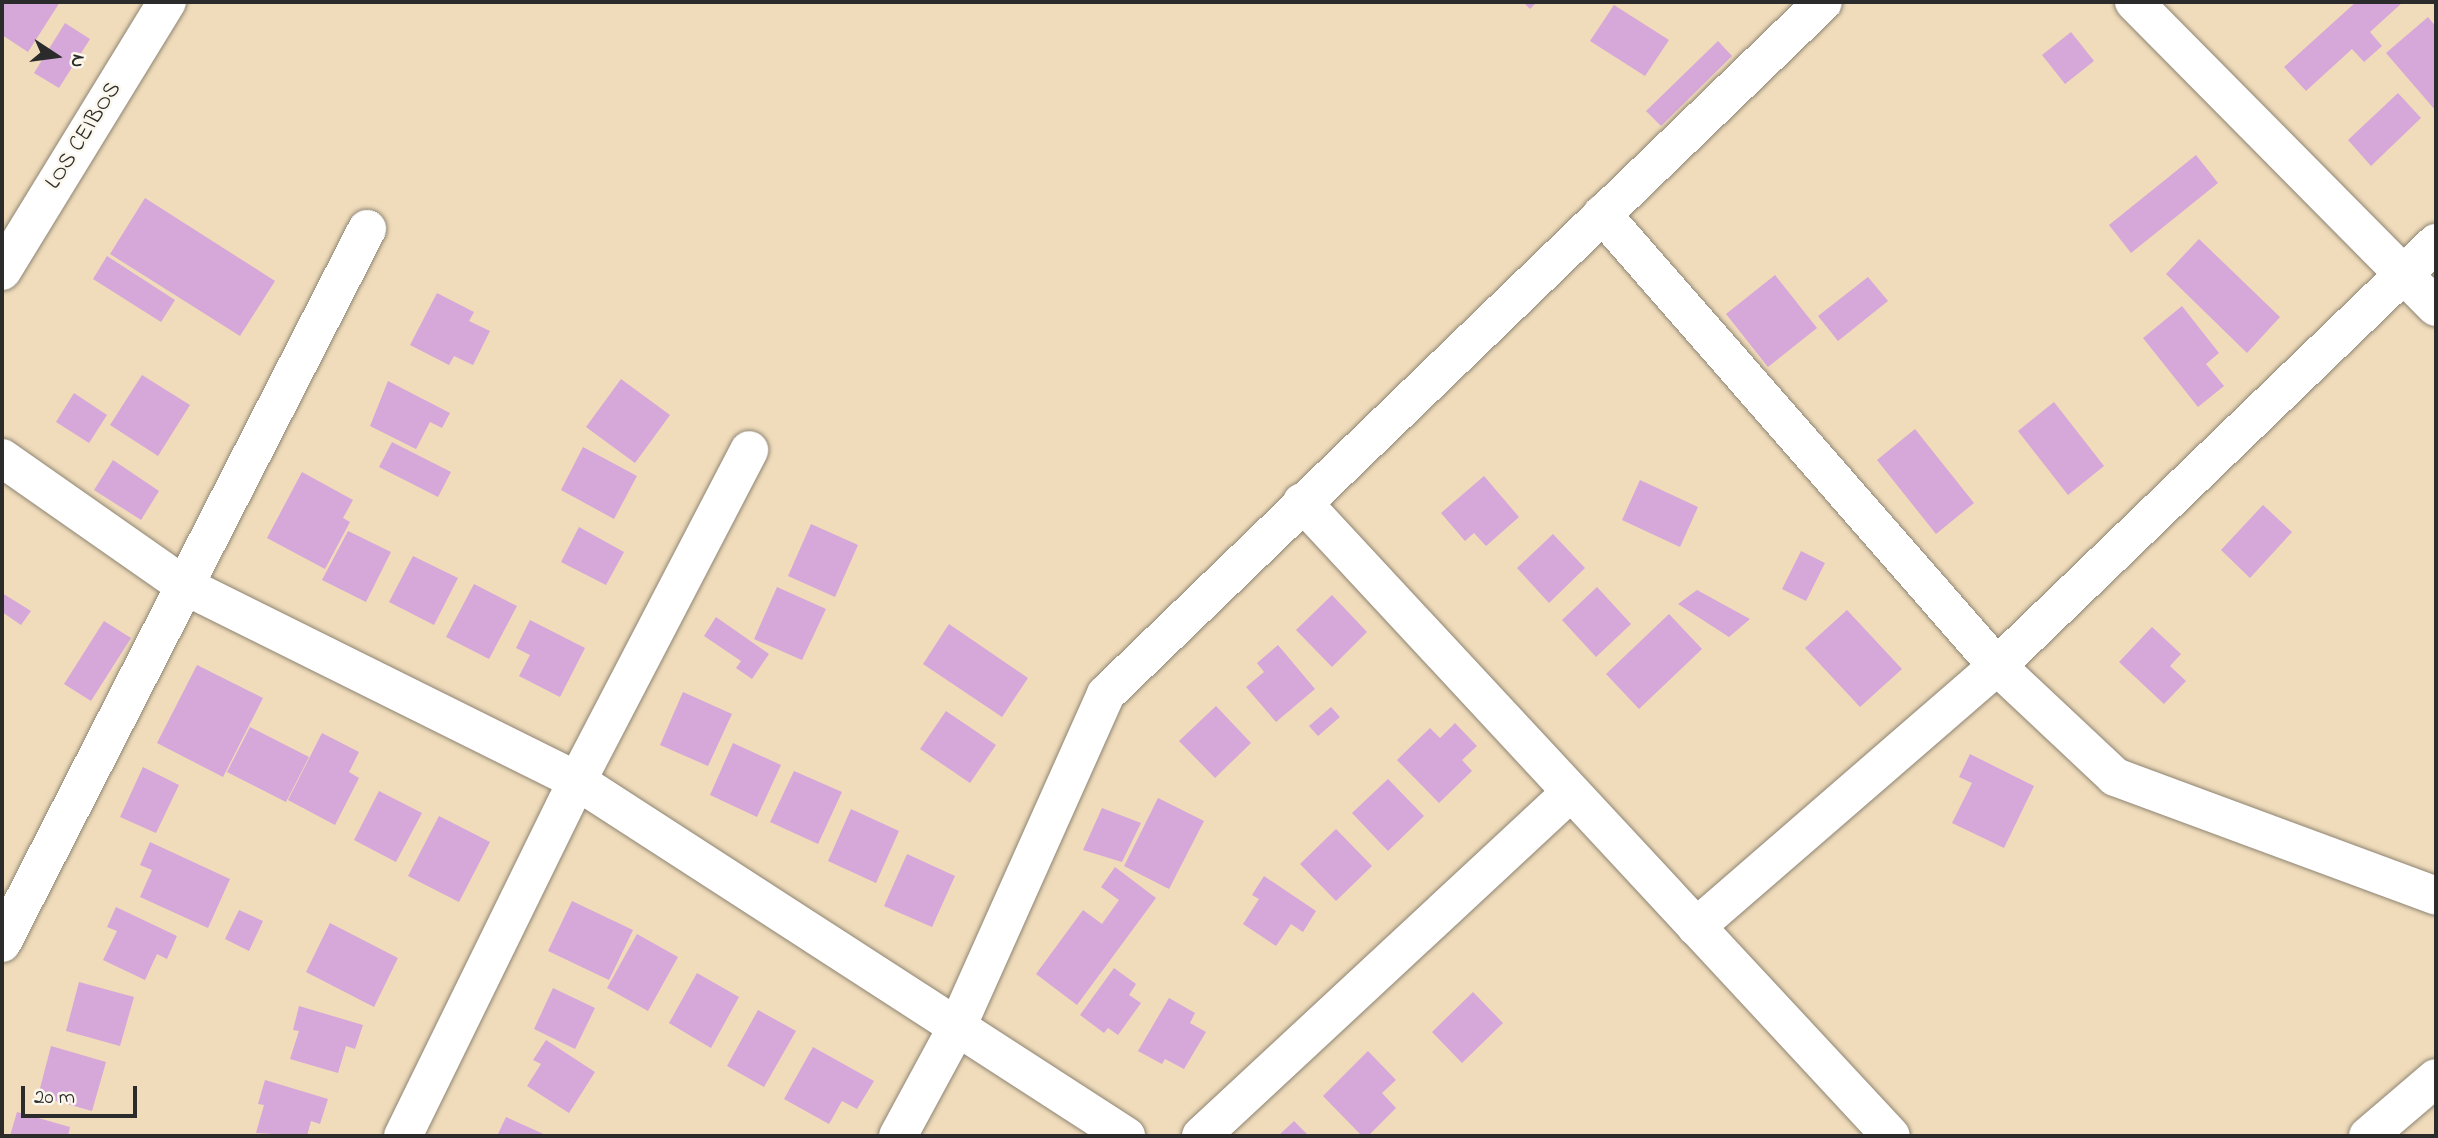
<!DOCTYPE html>
<style>
body{margin:0}
#map{position:relative;width:2438px;height:1138px;overflow:hidden;background:#f0dcbb;font-family:"Indie Flower",sans-serif}
div>[style]{position:absolute}
[style*='--x']{left:calc(var(--x)*1px);top:calc(var(--y)*1px);width:calc(var(--w)*1px);rotate:calc(var(--a)*1deg)}
.building>*{inset:0;background:#d6a7d9}
.roads{filter:drop-shadow(0 0 2px #8e8473) drop-shadow(0 0 2px #8e8473)}
.minor>*{height:38px;margin:-19px;padding:0 19px;transform-origin:19px;border-radius:19px;background:#fff}
span{translate:-50% -50%;white-space:nowrap;text-align:center;line-height:1.15;-webkit-text-stroke:5px #fbf7ec;paint-order:stroke}
.street-label{font-size:23px;color:#2b2b2b}
.frame{position:absolute;inset:0;border:4px solid #2b2b2b;pointer-events:none}
.north{position:absolute;left:21px;top:21px;width:70px;height:70px;-webkit-text-stroke:5px #fbf7ec;paint-order:stroke;rotate:103deg;font-size:19px;font-weight:700;line-height:28px;text-align:center;color:#2b2b2b}
.north::after{content:'';display:block;margin:auto;width:24px;height:32px;background:#2b2b2b;clip-path:polygon(50% 0,100% 100%,50% 72%,0 100%)}
.scale{position:absolute;left:21px;top:1086px;width:116px;height:32px;box-sizing:border-box;border:4px solid #2b2b2b;border-top:0;padding-left:9px;font-size:21px;line-height:24px;white-space:nowrap;color:#2b2b2b;-webkit-text-stroke:5px #fbf7ec;paint-order:stroke}
</style>
<div id="map">
<div class="building">
<div style="clip-path:polygon(2px 2px,60px 2px,28px 52px,2px 35px)"></div>
<div style="clip-path:polygon(1523px 2px,1537px 2px,1530px 9px)"></div>
<div style="clip-path:polygon(2356px 2px,2403px 2px,2370px 32px,2382px 46px,2364px 62px,2352px 49px,2306px 91px,2284px 67px)"></div>
<div style="clip-path:polygon(1614px 5px,1669px 40px,1645px 76px,1590px 41px)"></div>
<div style="clip-path:polygon(2428px 17px,2436px 27px,2436px 111px,2386px 53px)"></div>
<div style="clip-path:polygon(65px 23px,90px 39px,59px 88px,34px 73px)"></div>
<div style="clip-path:polygon(2071px 32px,2094px 61px,2065px 84px,2042px 55px)"></div>
<div style="clip-path:polygon(1718px 41px,1732px 56px,1661px 126px,1646px 111px)"></div>
<div style="clip-path:polygon(2398px 93px,2421px 118px,2371px 166px,2348px 140px)"></div>
<div style="clip-path:polygon(2196px 155px,2218px 183px,2131px 253px,2109px 225px)"></div>
<div style="clip-path:polygon(145px 198px,275px 281px,240px 336px,110px 254px)"></div>
<div style="clip-path:polygon(2199px 239px,2280px 317px,2247px 353px,2166px 274px)"></div>
<div style="clip-path:polygon(107px 256px,175px 300px,161px 322px,93px 279px)"></div>
<div style="clip-path:polygon(1775px 275px,1817px 328px,1768px 367px,1726px 314px)"></div>
<div style="clip-path:polygon(1868px 277px,1888px 301px,1838px 341px,1818px 316px)"></div>
<div style="clip-path:polygon(437px 293px,474px 312px,469px 321px,490px 331px,473px 365px,454px 356px,449px 365px,410px 345px)"></div>
<div style="clip-path:polygon(2182px 306px,2219px 353px,2206px 364px,2224px 386px,2198px 407px,2143px 338px)"></div>
<div style="clip-path:polygon(142px 375px,190px 405px,158px 456px,110px 425px)"></div>
<div style="clip-path:polygon(621px 379px,670px 415px,635px 463px,586px 427px)"></div>
<div style="clip-path:polygon(388px 381px,450px 413px,442px 428px,430px 422px,416px 449px,370px 426px)"></div>
<div style="clip-path:polygon(74px 393px,107px 415px,89px 443px,56px 422px)"></div>
<div style="clip-path:polygon(2054px 402px,2104px 466px,2068px 495px,2018px 431px)"></div>
<div style="clip-path:polygon(1915px 429px,1974px 503px,1936px 534px,1877px 460px)"></div>
<div style="clip-path:polygon(392px 442px,451px 472px,438px 497px,379px 467px)"></div>
<div style="clip-path:polygon(583px 447px,637px 476px,614px 519px,561px 490px)"></div>
<div style="clip-path:polygon(113px 460px,159px 491px,141px 520px,94px 490px)"></div>
<div style="clip-path:polygon(302px 472px,353px 500px,343px 518px,350px 522px,325px 569px,267px 538px)"></div>
<div style="clip-path:polygon(1484px 476px,1519px 517px,1486px 546px,1474px 533px,1465px 541px,1441px 513px)"></div>
<div style="clip-path:polygon(1640px 480px,1698px 507px,1680px 547px,1622px 520px)"></div>
<div style="clip-path:polygon(2263px 505px,2292px 532px,2250px 578px,2221px 550px)"></div>
<div style="clip-path:polygon(811px 524px,858px 545px,835px 597px,788px 576px)"></div>
<div style="clip-path:polygon(579px 527px,624px 552px,606px 585px,561px 562px)"></div>
<div style="clip-path:polygon(348px 531px,391px 552px,366px 602px,322px 580px)"></div>
<div style="clip-path:polygon(1553px 534px,1585px 568px,1549px 603px,1517px 568px)"></div>
<div style="clip-path:polygon(1801px 551px,1825px 563px,1806px 601px,1782px 589px)"></div>
<div style="clip-path:polygon(413px 556px,458px 578px,434px 625px,389px 602px)"></div>
<div style="clip-path:polygon(474px 584px,517px 606px,489px 659px,446px 637px)"></div>
<div style="clip-path:polygon(777px 587px,826px 609px,802px 660px,754px 639px)"></div>
<div style="clip-path:polygon(1597px 587px,1631px 624px,1596px 657px,1562px 620px)"></div>
<div style="clip-path:polygon(1697px 590px,1750px 619px,1729px 637px,1678px 604px)"></div>
<div style="clip-path:polygon(2px 593px,31px 611px,21px 625px,2px 612px)"></div>
<div style="clip-path:polygon(1332px 595px,1367px 632px,1332px 667px,1296px 630px)"></div>
<div style="clip-path:polygon(1847px 610px,1902px 669px,1860px 707px,1805px 648px)"></div>
<div style="clip-path:polygon(1669px 614px,1702px 649px,1639px 709px,1606px 674px)"></div>
<div style="clip-path:polygon(716px 617px,769px 654px,752px 679px,736px 668px,741px 661px,704px 636px)"></div>
<div style="clip-path:polygon(530px 620px,585px 648px,560px 697px,519px 676px,530px 655px,516px 648px)"></div>
<div style="clip-path:polygon(104px 621px,131px 638px,91px 701px,64px 684px)"></div>
<div style="clip-path:polygon(949px 624px,1028px 678px,1002px 717px,923px 664px)"></div>
<div style="clip-path:polygon(2152px 627px,2181px 654px,2170px 666px,2186px 681px,2164px 704px,2119px 662px)"></div>
<div style="clip-path:polygon(1278px 645px,1315px 689px,1276px 722px,1246px 687px,1264px 672px,1257px 663px)"></div>
<div style="clip-path:polygon(197px 665px,263px 698px,223px 777px,157px 743px)"></div>
<div style="clip-path:polygon(683px 692px,732px 714px,708px 766px,660px 745px)"></div>
<div style="clip-path:polygon(1216px 706px,1251px 743px,1215px 778px,1179px 741px)"></div>
<div style="clip-path:polygon(1331px 707px,1340px 717px,1318px 736px,1309px 726px)"></div>
<div style="clip-path:polygon(946px 711px,996px 745px,970px 783px,920px 749px)"></div>
<div style="clip-path:polygon(1455px 723px,1477px 746px,1462px 760px,1472px 771px,1439px 803px,1397px 760px,1430px 728px,1440px 738px)"></div>
<div style="clip-path:polygon(250px 727px,309px 757px,286px 802px,227px 772px)"></div>
<div style="clip-path:polygon(322px 733px,359px 752px,349px 772px,359px 778px,335px 825px,288px 800px)"></div>
<div style="clip-path:polygon(733px 743px,781px 765px,757px 817px,710px 795px)"></div>
<div style="clip-path:polygon(1970px 754px,2034px 786px,2004px 848px,1952px 823px,1972px 783px,1959px 777px)"></div>
<div style="clip-path:polygon(143px 767px,179px 785px,156px 833px,120px 817px)"></div>
<div style="clip-path:polygon(794px 771px,842px 792px,818px 844px,770px 822px)"></div>
<div style="clip-path:polygon(1388px 779px,1424px 816px,1388px 851px,1352px 813px)"></div>
<div style="clip-path:polygon(379px 791px,422px 813px,396px 862px,354px 840px)"></div>
<div style="clip-path:polygon(1158px 798px,1204px 821px,1169px 889px,1124px 866px)"></div>
<div style="clip-path:polygon(1102px 808px,1141px 823px,1122px 862px,1083px 850px)"></div>
<div style="clip-path:polygon(851px 809px,899px 831px,876px 883px,828px 861px)"></div>
<div style="clip-path:polygon(439px 816px,490px 842px,459px 902px,408px 876px)"></div>
<div style="clip-path:polygon(1336px 829px,1372px 866px,1336px 901px,1300px 864px)"></div>
<div style="clip-path:polygon(150px 842px,230px 879px,208px 928px,140px 897px,152px 870px,140px 865px)"></div>
<div style="clip-path:polygon(907px 854px,955px 876px,932px 927px,884px 906px)"></div>
<div style="clip-path:polygon(1115px 867px,1156px 898px,1077px 1005px,1036px 974px,1083px 910px,1102px 924px,1119px 900px,1101px 887px)"></div>
<div style="clip-path:polygon(1264px 876px,1316px 911px,1303px 932px,1291px 924px,1276px 946px,1243px 924px,1259px 899px,1252px 895px)"></div>
<div style="clip-path:polygon(572px 901px,633px 930px,609px 980px,548px 951px)"></div>
<div style="clip-path:polygon(116px 907px,177px 936px,167px 959px,157px 954px,145px 980px,103px 960px,117px 931px,107px 927px)"></div>
<div style="clip-path:polygon(239px 910px,263px 921px,249px 951px,225px 939px)"></div>
<div style="clip-path:polygon(330px 923px,398px 958px,374px 1007px,306px 972px)"></div>
<div style="clip-path:polygon(637px 934px,678px 957px,648px 1011px,607px 988px)"></div>
<div style="clip-path:polygon(1114px 968px,1136px 984px,1129px 995px,1141px 1003px,1118px 1035px,1108px 1028px,1104px 1033px,1080px 1015px)"></div>
<div style="clip-path:polygon(697px 973px,739px 997px,711px 1048px,669px 1023px)"></div>
<div style="clip-path:polygon(79px 982px,134px 997px,120px 1046px,66px 1031px)"></div>
<div style="clip-path:polygon(553px 988px,595px 1008px,575px 1049px,534px 1029px)"></div>
<div style="clip-path:polygon(1473px 992px,1503px 1023px,1462px 1063px,1432px 1032px)"></div>
<div style="clip-path:polygon(1169px 998px,1195px 1013px,1190px 1023px,1206px 1032px,1184px 1069px,1165px 1059px,1162px 1064px,1138px 1051px)"></div>
<div style="clip-path:polygon(299px 1006px,363px 1025px,355px 1049px,346px 1046px,338px 1073px,290px 1059px,299px 1031px,293px 1030px)"></div>
<div style="clip-path:polygon(758px 1010px,796px 1031px,764px 1087px,727px 1066px)"></div>
<div style="clip-path:polygon(546px 1040px,595px 1072px,569px 1113px,527px 1086px,541px 1064px,533px 1060px)"></div>
<div style="clip-path:polygon(51px 1046px,106px 1062px,92px 1111px,38px 1096px)"></div>
<div style="clip-path:polygon(813px 1047px,874px 1081px,857px 1109px,842px 1101px,829px 1124px,784px 1099px)"></div>
<div style="clip-path:polygon(1368px 1051px,1396px 1080px,1382px 1093px,1396px 1108px,1368px 1136px,1362px 1136px,1323px 1096px)"></div>
<div style="clip-path:polygon(265px 1080px,328px 1099px,320px 1124px,311px 1121px,307px 1136px,256px 1133px,264px 1105px,258px 1104px)"></div>
<div style="clip-path:polygon(17px 1112px,70px 1127px,68px 1136px,10px 1136px)"></div>
<div style="clip-path:polygon(506px 1117px,548px 1136px,503px 1136px,498px 1134px)"></div>
<div style="clip-path:polygon(1294px 1121px,1309px 1136px,1278px 1136px)"></div>
</div>
<div class="roads">
<div class="minor">
<div style="--x:2134;--y:2;--w:429;--a:45.3"></div>
<div style="--x:1602;--y:214;--w:600;--a:48.85"></div>
<div style="--x:1997;--y:666;--w:162;--a:43.2"></div>
<div style="--x:2115;--y:777;--w:342;--a:20.3"></div>
<div style="--x:2;--y:271;--w:316;--a:-58.5"></div>
<div style="--x:2;--y:458;--w:223;--a:35"></div>
<div style="--x:185;--y:586;--w:438;--a:26.4"></div>
<div style="--x:577;--y:781;--w:654;--a:32.89"></div>
<div style="--x:1302;--y:502;--w:865;--a:47.11"></div>
<div style="--x:1696;--y:927;--w:398;--a:-40.9"></div>
<div style="--x:1997;--y:666;--w:610;--a:-43.94"></div>
<div style="--x:2;--y:943;--w:802;--a:-62.92"></div>
<div style="--x:403;--y:1136;--w:395;--a:-63.9"></div>
<div style="--x:577;--y:781;--w:373;--a:-62.5"></div>
<div style="--x:898;--y:1136;--w:124;--a:-61.6"></div>
<div style="--x:957;--y:1027;--w:365;--a:-65.9"></div>
<div style="--x:1106;--y:694;--w:996;--a:-43.98"></div>
<div style="--x:1201;--y:1136;--w:505;--a:-42.91"></div>
<div style="--x:2368;--y:1136;--w:89;--a:-40.5"></div>
</div>
</div>
<div class="street-label">
<span style="left:84px;top:136px;rotate:-58deg">LOS CEIBOS</span>
</div>
<div class="frame"></div>
<div class="north">N</div>
<div class="scale">20 m</div>
</div>
